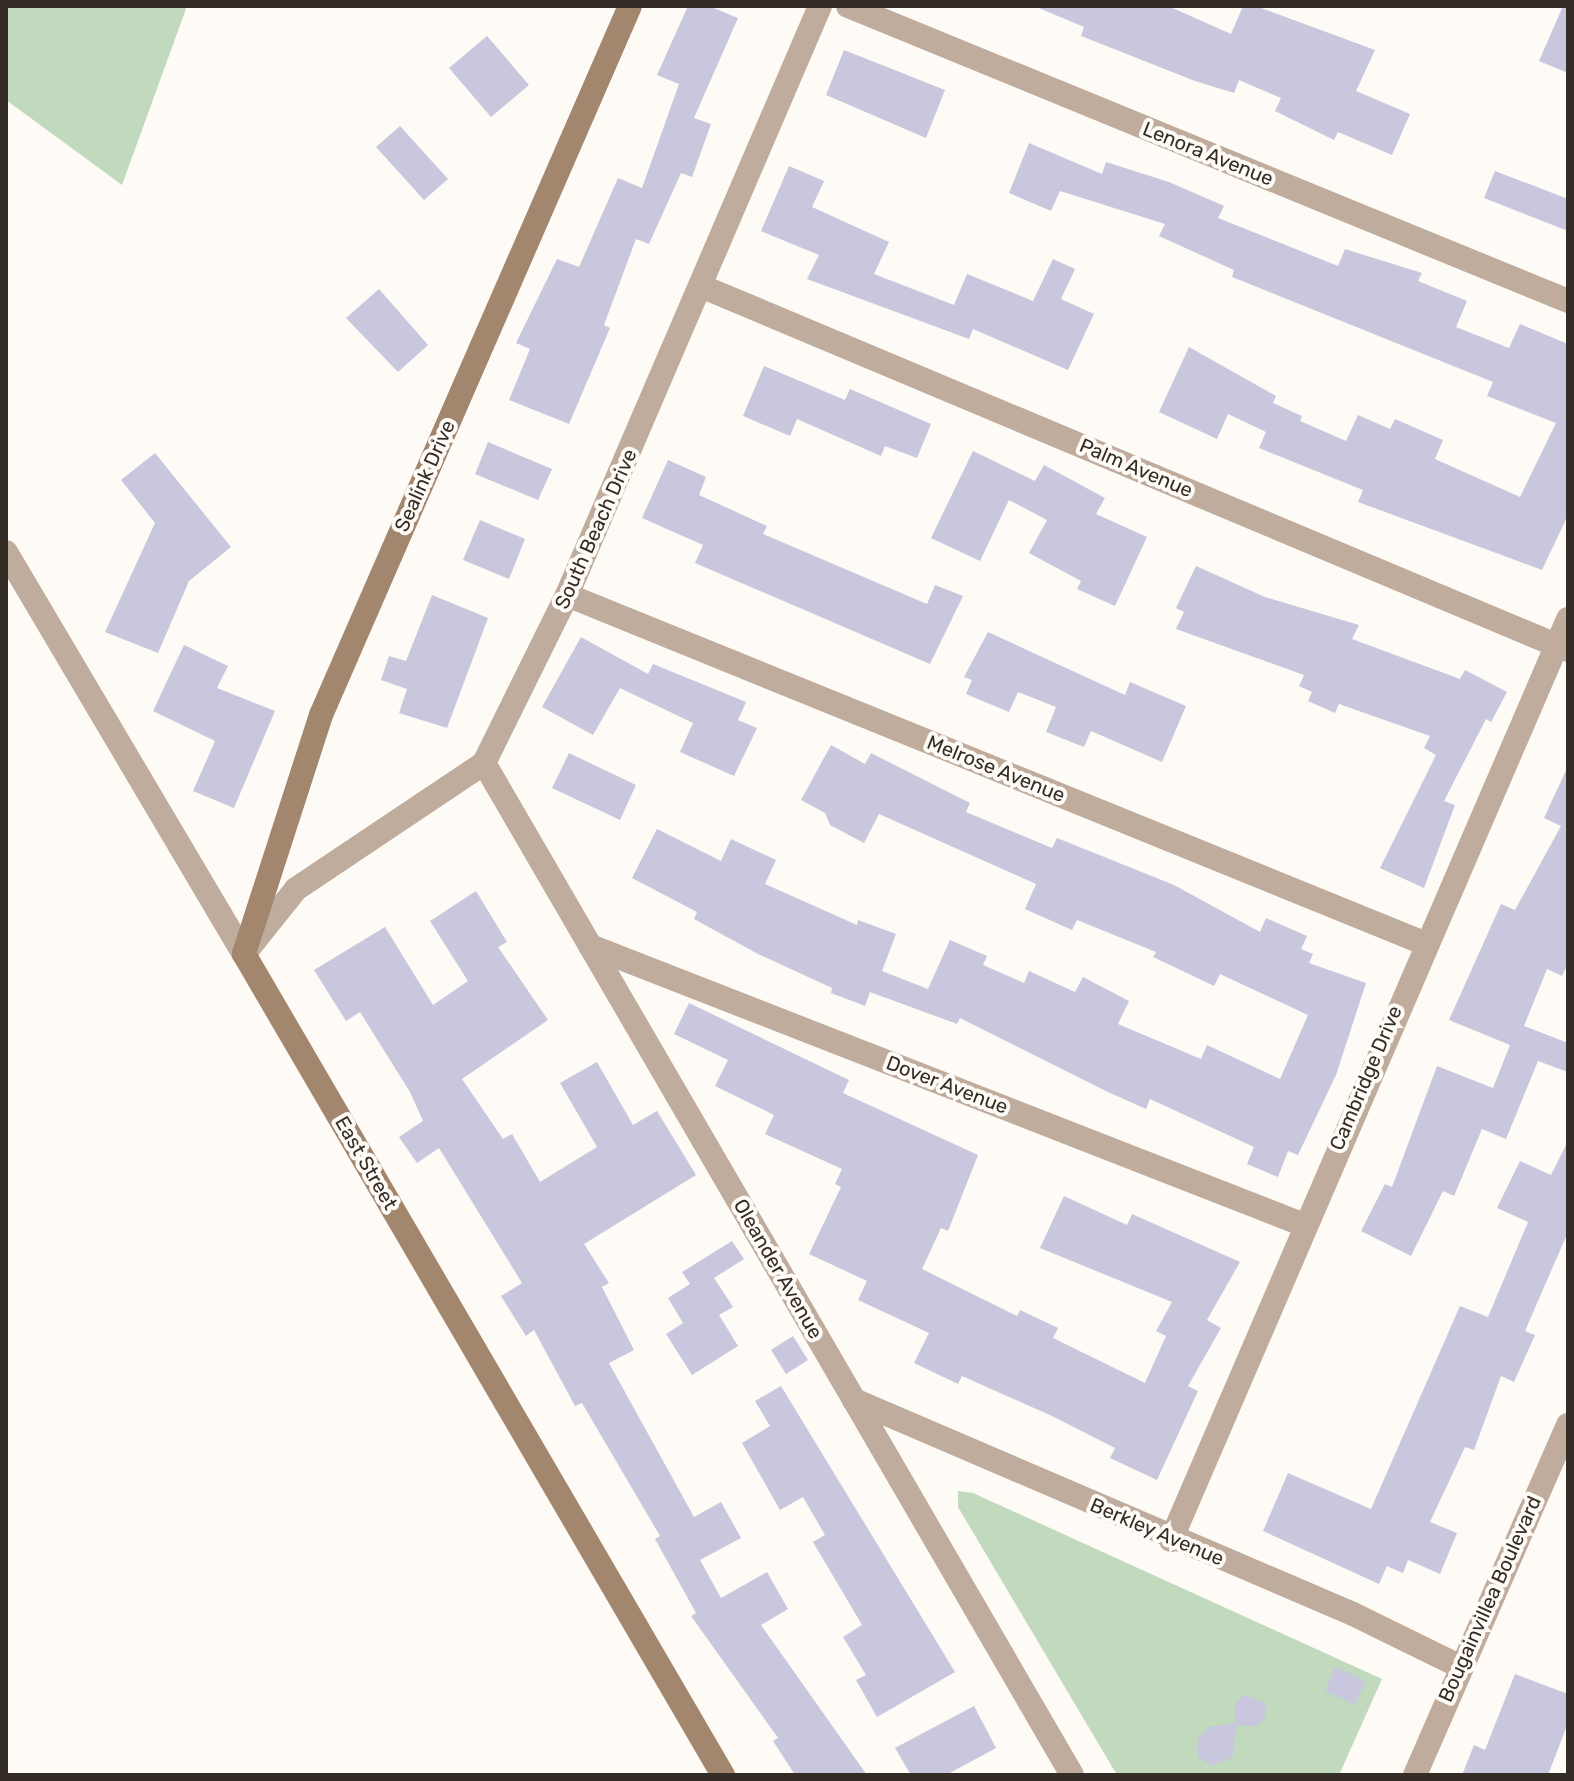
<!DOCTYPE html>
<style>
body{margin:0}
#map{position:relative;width:1574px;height:1781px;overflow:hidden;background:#fefaf6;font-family:Rubik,sans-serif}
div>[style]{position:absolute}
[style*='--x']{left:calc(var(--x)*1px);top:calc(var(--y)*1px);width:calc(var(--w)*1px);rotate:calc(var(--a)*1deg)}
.green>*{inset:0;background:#c1dabd}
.building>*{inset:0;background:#c8c7dd}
.street>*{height:24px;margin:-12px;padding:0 12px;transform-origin:12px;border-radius:12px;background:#bfac9c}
.secondary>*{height:24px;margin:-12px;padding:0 12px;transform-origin:12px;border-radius:12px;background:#a2866e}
span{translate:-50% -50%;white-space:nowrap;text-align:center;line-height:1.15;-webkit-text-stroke:8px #fefaf6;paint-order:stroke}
.street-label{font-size:20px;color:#342d26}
.frame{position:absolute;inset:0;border:8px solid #342d26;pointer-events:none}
</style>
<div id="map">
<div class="green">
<div style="clip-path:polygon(6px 6px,187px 6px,122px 185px,6px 100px)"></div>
<div style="clip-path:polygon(958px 1491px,973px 1493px,1382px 1679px,1339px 1775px,1117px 1775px,958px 1507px)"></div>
</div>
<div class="building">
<div style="clip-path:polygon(688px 6px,709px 6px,738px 18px,694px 118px,711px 124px,692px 177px,681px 173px,649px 244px,636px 239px,604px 325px,610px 328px,569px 424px,509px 400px,530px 349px,516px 343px,557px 259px,579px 267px,618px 178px,642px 188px,679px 84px,657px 75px)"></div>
<div style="clip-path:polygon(1034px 6px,1168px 6px,1231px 34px,1243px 6px,1256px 6px,1375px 50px,1356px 91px,1410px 114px,1392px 155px,1338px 132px,1334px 140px,1275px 111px,1281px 98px,1239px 80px,1234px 93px,1195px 81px,1081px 36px,1084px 27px)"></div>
<div style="clip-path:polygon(1563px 6px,1568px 6px,1568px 73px,1539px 61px)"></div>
<div style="clip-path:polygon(487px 36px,529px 85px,491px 117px,449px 68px)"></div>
<div style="clip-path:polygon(844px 50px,945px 90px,926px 138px,826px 95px)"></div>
<div style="clip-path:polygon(400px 126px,448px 179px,424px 200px,376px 147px)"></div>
<div style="clip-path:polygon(1029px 143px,1102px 174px,1106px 162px,1169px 182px,1224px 206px,1218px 218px,1338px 266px,1345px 249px,1422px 273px,1418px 281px,1467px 301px,1456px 327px,1509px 348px,1520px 324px,1568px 344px,1568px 515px,1542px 570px,1358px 502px,1363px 490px,1259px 448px,1266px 432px,1228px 414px,1217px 439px,1159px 412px,1189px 347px,1276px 396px,1273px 403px,1302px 416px,1300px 421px,1346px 441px,1358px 415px,1390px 429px,1395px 419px,1443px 440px,1435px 459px,1520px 497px,1556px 423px,1487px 396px,1493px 382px,1232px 277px,1234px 270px,1159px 236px,1165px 224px,1060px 191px,1051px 211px,1009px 193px)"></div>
<div style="clip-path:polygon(789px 166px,824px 181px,812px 207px,889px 242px,874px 274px,954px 305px,967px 274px,1033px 301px,1053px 259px,1075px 269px,1061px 299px,1094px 314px,1068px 370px,973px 329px,969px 339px,807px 279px,819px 255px,761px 231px)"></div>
<div style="clip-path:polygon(1495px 171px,1568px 199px,1568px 231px,1484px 198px)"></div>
<div style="clip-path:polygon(379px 289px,428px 345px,398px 372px,346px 318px)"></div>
<div style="clip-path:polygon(764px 366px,845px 400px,850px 389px,931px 424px,917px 458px,885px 446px,881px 456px,797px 419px,790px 436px,743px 416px)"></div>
<div style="clip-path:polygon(488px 442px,552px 469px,538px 500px,475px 474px)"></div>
<div style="clip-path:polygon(973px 451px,1035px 481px,1044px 465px,1105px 498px,1096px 514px,1147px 537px,1115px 606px,1077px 589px,1081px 581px,1029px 553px,1047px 520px,1009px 500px,980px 561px,931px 538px)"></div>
<div style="clip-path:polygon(155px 453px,231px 547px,189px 581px,158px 653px,105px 632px,155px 523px,121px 480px)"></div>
<div style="clip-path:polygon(668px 460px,706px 477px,699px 495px,767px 526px,763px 534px,927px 604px,935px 585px,963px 596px,930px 664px,695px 563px,703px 545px,642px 518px)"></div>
<div style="clip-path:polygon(480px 520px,525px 539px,509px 579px,463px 560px)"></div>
<div style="clip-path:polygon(1196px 566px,1265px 597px,1359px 625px,1352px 639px,1460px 679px,1465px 670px,1507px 692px,1491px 722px,1486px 719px,1444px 801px,1455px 805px,1424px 888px,1380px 868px,1436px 755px,1424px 748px,1430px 736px,1339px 704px,1335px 713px,1308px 701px,1312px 692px,1299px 686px,1304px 675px,1176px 629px,1184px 612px,1176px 608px)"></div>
<div style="clip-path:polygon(432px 595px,488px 618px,447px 728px,399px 713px,407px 689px,381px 680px,389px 656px,406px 661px)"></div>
<div style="clip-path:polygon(988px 632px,1125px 695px,1130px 682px,1186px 706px,1162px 762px,1091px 731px,1084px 747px,1046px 732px,1056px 707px,1018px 692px,1009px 712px,966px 694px,972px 680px,964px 677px)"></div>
<div style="clip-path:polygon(581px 637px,648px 674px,653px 664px,746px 702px,738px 720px,757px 728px,734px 776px,680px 752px,693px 723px,620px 688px,593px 735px,542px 707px)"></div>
<div style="clip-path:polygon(184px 645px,228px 666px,217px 688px,275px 711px,234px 808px,193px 791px,215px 741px,153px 711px)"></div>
<div style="clip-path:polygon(831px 745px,865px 764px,871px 753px,970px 803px,966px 812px,1052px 848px,1057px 838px,1174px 885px,1260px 932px,1266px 918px,1307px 936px,1301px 949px,1313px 954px,1309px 963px,1366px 983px,1336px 1075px,1298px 1155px,1288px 1151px,1278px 1177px,1247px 1164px,1254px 1147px,1150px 1099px,1146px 1109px,1108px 1092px,960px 1018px,957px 1024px,870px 992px,865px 1006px,831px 993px,832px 988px,758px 954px,694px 919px,697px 912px,632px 878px,657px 829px,721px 861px,731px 839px,776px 860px,765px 884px,857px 925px,858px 920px,896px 934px,882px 971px,928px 989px,950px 940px,987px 956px,983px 965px,1024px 983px,1029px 971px,1075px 992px,1083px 977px,1129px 1001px,1118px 1024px,1201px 1059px,1207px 1045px,1280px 1079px,1308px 1015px,1220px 974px,1214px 986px,1153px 957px,1156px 952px,1077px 920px,1072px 930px,1025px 909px,1036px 884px,879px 814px,864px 843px,830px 825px,825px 813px,801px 800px)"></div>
<div style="clip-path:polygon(569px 753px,636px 785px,620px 820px,552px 788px)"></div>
<div style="clip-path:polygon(1568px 766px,1568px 963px,1562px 976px,1547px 969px,1524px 1026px,1568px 1043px,1568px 1072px,1538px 1061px,1506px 1139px,1482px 1129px,1454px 1196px,1443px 1191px,1411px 1256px,1361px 1231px,1385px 1184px,1392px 1187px,1437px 1066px,1493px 1088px,1510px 1045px,1449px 1020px,1501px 904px,1515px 910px,1561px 826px,1544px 818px)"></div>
<div style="clip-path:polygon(476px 891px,507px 942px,498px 947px,548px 1020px,462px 1079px,503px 1139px,512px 1134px,540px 1182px,597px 1147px,560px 1083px,597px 1062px,633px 1125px,657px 1111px,696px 1175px,584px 1244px,609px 1283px,602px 1287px,634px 1350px,609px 1363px,694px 1517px,721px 1502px,741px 1538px,700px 1560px,721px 1598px,767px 1572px,788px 1609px,761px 1625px,867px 1775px,795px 1775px,773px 1741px,778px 1738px,691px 1616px,696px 1613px,655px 1539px,660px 1536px,582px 1403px,575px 1406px,534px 1330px,526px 1336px,501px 1296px,522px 1283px,439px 1148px,417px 1163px,399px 1137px,423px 1121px,410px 1092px,360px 1012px,346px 1021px,314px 970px,385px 927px,433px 1005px,468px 981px,430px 921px)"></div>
<div style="clip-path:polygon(689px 1003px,849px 1080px,843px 1093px,978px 1155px,948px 1231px,941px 1228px,922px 1269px,1017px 1316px,1020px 1310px,1058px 1328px,1053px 1338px,1145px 1383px,1166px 1336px,1156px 1331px,1172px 1302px,1040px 1248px,1064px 1196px,1127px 1225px,1132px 1214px,1240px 1262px,1207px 1320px,1221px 1328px,1188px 1386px,1198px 1391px,1157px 1480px,1110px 1458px,1115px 1448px,1052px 1416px,962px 1376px,958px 1384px,914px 1363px,929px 1333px,858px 1300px,867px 1281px,809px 1254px,841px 1187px,835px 1184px,842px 1169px,765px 1134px,774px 1115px,715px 1086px,728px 1060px,674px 1034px)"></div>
<div style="clip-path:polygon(1568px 1141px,1568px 1232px,1525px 1331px,1535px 1335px,1514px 1382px,1501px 1376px,1474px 1450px,1465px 1447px,1430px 1522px,1457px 1533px,1440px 1574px,1408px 1560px,1403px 1573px,1387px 1566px,1379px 1584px,1263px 1531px,1288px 1473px,1371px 1509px,1460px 1306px,1488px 1317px,1528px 1222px,1497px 1208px,1520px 1161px,1551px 1175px)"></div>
<div style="clip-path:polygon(732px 1241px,744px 1259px,714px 1278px,733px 1307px,719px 1315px,738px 1346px,692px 1375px,666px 1334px,683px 1323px,668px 1298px,690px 1284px,682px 1272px)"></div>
<div style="clip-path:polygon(793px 1336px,808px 1360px,786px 1374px,771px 1350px)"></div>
<div style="clip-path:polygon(781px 1386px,955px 1672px,877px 1717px,856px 1680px,866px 1675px,843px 1637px,862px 1625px,813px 1542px,825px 1535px,803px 1497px,780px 1510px,742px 1443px,770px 1426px,755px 1401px)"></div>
<div style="clip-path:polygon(1335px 1667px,1366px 1681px,1355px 1705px,1325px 1691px)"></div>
<div style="clip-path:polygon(1515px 1674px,1568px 1694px,1568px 1723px,1548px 1775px,1462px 1775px,1474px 1745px,1485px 1750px)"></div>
<div style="clip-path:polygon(1244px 1695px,1266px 1703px,1266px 1716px,1257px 1726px,1236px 1726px,1233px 1757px,1211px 1766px,1198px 1756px,1197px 1739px,1209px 1727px,1235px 1723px,1235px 1704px)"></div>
<div style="clip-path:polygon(974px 1706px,996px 1748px,946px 1775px,911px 1775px,895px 1748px)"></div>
</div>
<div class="street">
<div style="--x:848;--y:6;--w:778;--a:22.28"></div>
<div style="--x:703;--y:287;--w:938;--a:22.77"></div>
<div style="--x:6;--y:552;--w:467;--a:59.4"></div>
<div style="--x:244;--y:954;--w:83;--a:-51.3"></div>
<div style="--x:296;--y:889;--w:226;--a:-33.8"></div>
<div style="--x:484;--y:763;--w:187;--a:-63.7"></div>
<div style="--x:567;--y:595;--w:641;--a:-66.75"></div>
<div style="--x:567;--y:595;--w:925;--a:22.1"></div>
<div style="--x:484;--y:763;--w:1170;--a:59.84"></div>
<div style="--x:590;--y:946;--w:767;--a:21.34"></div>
<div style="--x:854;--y:1400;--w:543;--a:23.21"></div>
<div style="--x:1353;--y:1614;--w:118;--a:26.1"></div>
<div style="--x:1171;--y:1540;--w:1003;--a:-66.68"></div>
<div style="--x:1415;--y:1775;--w:382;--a:-66.4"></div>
</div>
<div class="secondary">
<div style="--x:630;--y:6;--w:773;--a:113.55"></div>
<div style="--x:321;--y:715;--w:251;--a:107.9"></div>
<div style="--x:244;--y:954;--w:951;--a:59.74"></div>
</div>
<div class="street-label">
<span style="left:1208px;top:154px;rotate:22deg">Lenora Avenue</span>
<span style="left:1136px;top:468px;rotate:23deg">Palm Avenue</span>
<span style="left:425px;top:476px;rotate:-66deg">Sealink Drive</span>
<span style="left:596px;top:529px;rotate:-66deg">South Beach Drive</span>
<span style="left:996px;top:769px;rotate:22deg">Melrose Avenue</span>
<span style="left:1366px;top:1078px;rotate:-67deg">Cambridge Drive</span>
<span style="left:947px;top:1085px;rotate:21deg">Dover Avenue</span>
<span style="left:366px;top:1163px;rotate:60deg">East Street</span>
<span style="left:778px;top:1269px;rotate:60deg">Oleander Avenue</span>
<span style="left:1157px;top:1532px;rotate:23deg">Berkley Avenue</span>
<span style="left:1490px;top:1599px;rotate:-66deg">Bougainvillea Boulevard</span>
</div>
<div class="frame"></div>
</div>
